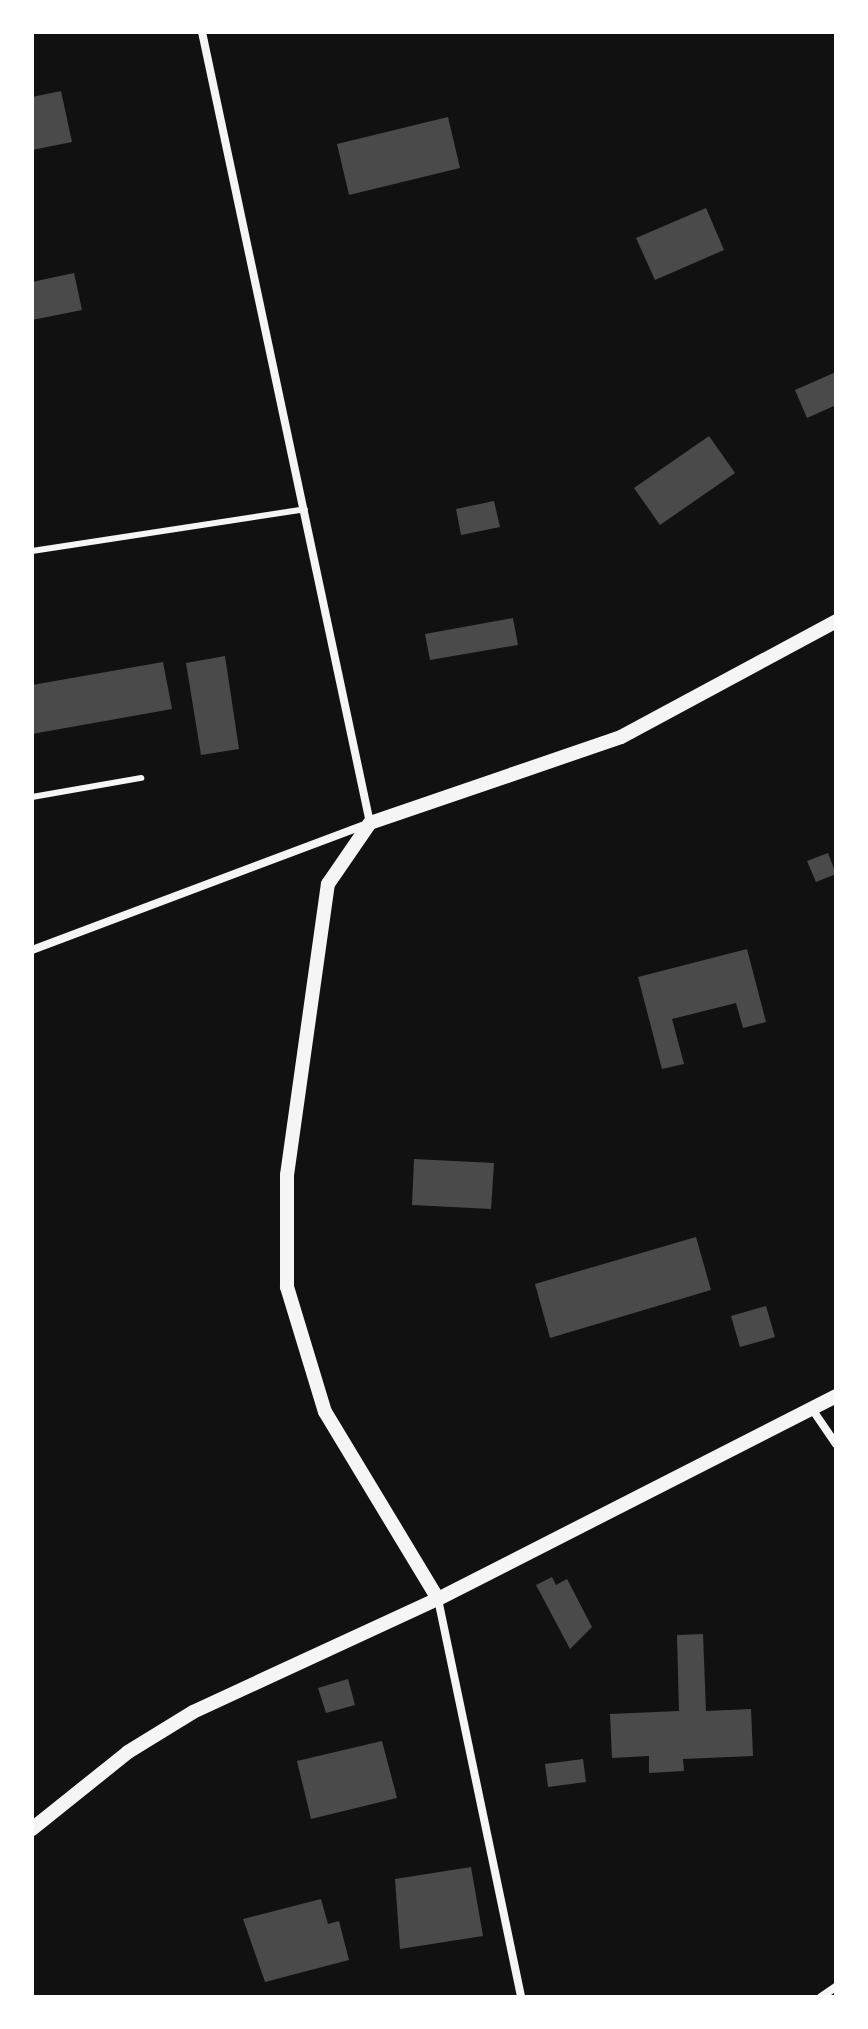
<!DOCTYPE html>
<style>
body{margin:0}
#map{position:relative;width:868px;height:2029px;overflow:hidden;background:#111;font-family:Ubuntu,sans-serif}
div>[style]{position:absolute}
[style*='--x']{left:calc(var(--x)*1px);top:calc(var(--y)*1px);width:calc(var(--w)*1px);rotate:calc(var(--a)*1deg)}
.building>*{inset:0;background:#4a4a4a}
.service>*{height:6px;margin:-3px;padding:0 3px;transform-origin:3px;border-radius:3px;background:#f5f5f5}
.minor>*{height:8px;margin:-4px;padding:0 4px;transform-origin:4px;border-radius:4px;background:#f5f5f5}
.tertiary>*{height:14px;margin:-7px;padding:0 7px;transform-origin:7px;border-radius:7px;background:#f5f5f5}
span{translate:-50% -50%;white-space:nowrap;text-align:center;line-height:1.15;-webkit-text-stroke:6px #fff;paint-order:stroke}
.frame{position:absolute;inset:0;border:34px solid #fff;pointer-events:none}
</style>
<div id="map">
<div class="building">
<div style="clip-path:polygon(61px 91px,72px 142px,32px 150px,32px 97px)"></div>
<div style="clip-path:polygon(448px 117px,460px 168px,349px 195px,337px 144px)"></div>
<div style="clip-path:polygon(706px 208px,724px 250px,655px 280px,636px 238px)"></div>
<div style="clip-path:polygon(74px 273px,82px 310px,32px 320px,32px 282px)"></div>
<div style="clip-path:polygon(836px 372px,836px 405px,807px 418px,795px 390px)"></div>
<div style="clip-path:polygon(709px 436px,735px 473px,660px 525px,634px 488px)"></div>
<div style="clip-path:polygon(494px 501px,500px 527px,461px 535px,456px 509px)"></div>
<div style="clip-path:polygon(513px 618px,518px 645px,430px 660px,425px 634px)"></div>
<div style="clip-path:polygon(225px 656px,239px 749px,201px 755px,186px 663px)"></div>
<div style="clip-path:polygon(163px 662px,172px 709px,32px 734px,32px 685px)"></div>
<div style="clip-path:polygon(828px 853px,836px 874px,816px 882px,807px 861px)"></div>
<div style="clip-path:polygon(747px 949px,766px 1022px,743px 1028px,736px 1003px,672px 1019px,684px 1064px,662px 1069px,638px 977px)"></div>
<div style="clip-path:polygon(414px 1159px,494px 1163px,491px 1209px,412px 1205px)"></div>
<div style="clip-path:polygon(696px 1237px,711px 1290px,550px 1338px,535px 1284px)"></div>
<div style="clip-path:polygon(766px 1306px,775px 1337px,740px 1347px,731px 1316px)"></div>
<div style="clip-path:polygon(552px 1577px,556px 1585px,567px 1579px,592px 1627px,570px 1649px,536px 1585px)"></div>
<div style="clip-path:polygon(703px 1634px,706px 1711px,751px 1709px,753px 1756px,683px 1759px,684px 1771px,649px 1773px,649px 1756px,612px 1758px,610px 1714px,679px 1711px,677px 1635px)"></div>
<div style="clip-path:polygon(348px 1679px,355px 1705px,326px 1713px,318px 1688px)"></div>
<div style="clip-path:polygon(382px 1741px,397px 1798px,311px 1819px,297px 1761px)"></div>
<div style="clip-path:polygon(583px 1759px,586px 1782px,548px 1787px,545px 1764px)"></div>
<div style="clip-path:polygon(471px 1867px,483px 1936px,400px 1949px,395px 1879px)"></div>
<div style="clip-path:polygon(321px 1899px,328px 1924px,339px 1921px,349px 1960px,265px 1982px,243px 1919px)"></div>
</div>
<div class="service">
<div style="--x:32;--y:551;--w:276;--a:-8.7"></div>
<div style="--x:32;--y:797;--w:111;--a:-9.9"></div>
</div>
<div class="minor">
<div style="--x:32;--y:950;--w:361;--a:-20.6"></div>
<div style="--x:370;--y:823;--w:809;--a:-101.99"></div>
<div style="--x:812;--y:1409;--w:42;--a:55.6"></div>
<div style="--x:438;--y:1599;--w:407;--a:78.2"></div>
<div style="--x:821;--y:1997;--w:18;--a:-34"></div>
</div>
<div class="tertiary">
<div style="--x:438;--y:1599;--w:218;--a:-121.1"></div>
<div style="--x:325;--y:1412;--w:131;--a:-106.9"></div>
<div style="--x:287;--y:1287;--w:112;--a:-90"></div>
<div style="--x:287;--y:1175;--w:294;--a:-82"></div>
<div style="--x:328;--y:884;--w:74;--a:-55.5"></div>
<div style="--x:370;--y:823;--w:265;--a:-18.9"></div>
<div style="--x:621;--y:737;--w:244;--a:-28.3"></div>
<div style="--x:32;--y:1829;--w:123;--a:-38.7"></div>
<div style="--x:128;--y:1752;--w:76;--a:-31.6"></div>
<div style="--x:193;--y:1712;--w:270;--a:-24.8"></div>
<div style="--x:438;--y:1599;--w:447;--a:-27"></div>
</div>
<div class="frame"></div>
</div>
